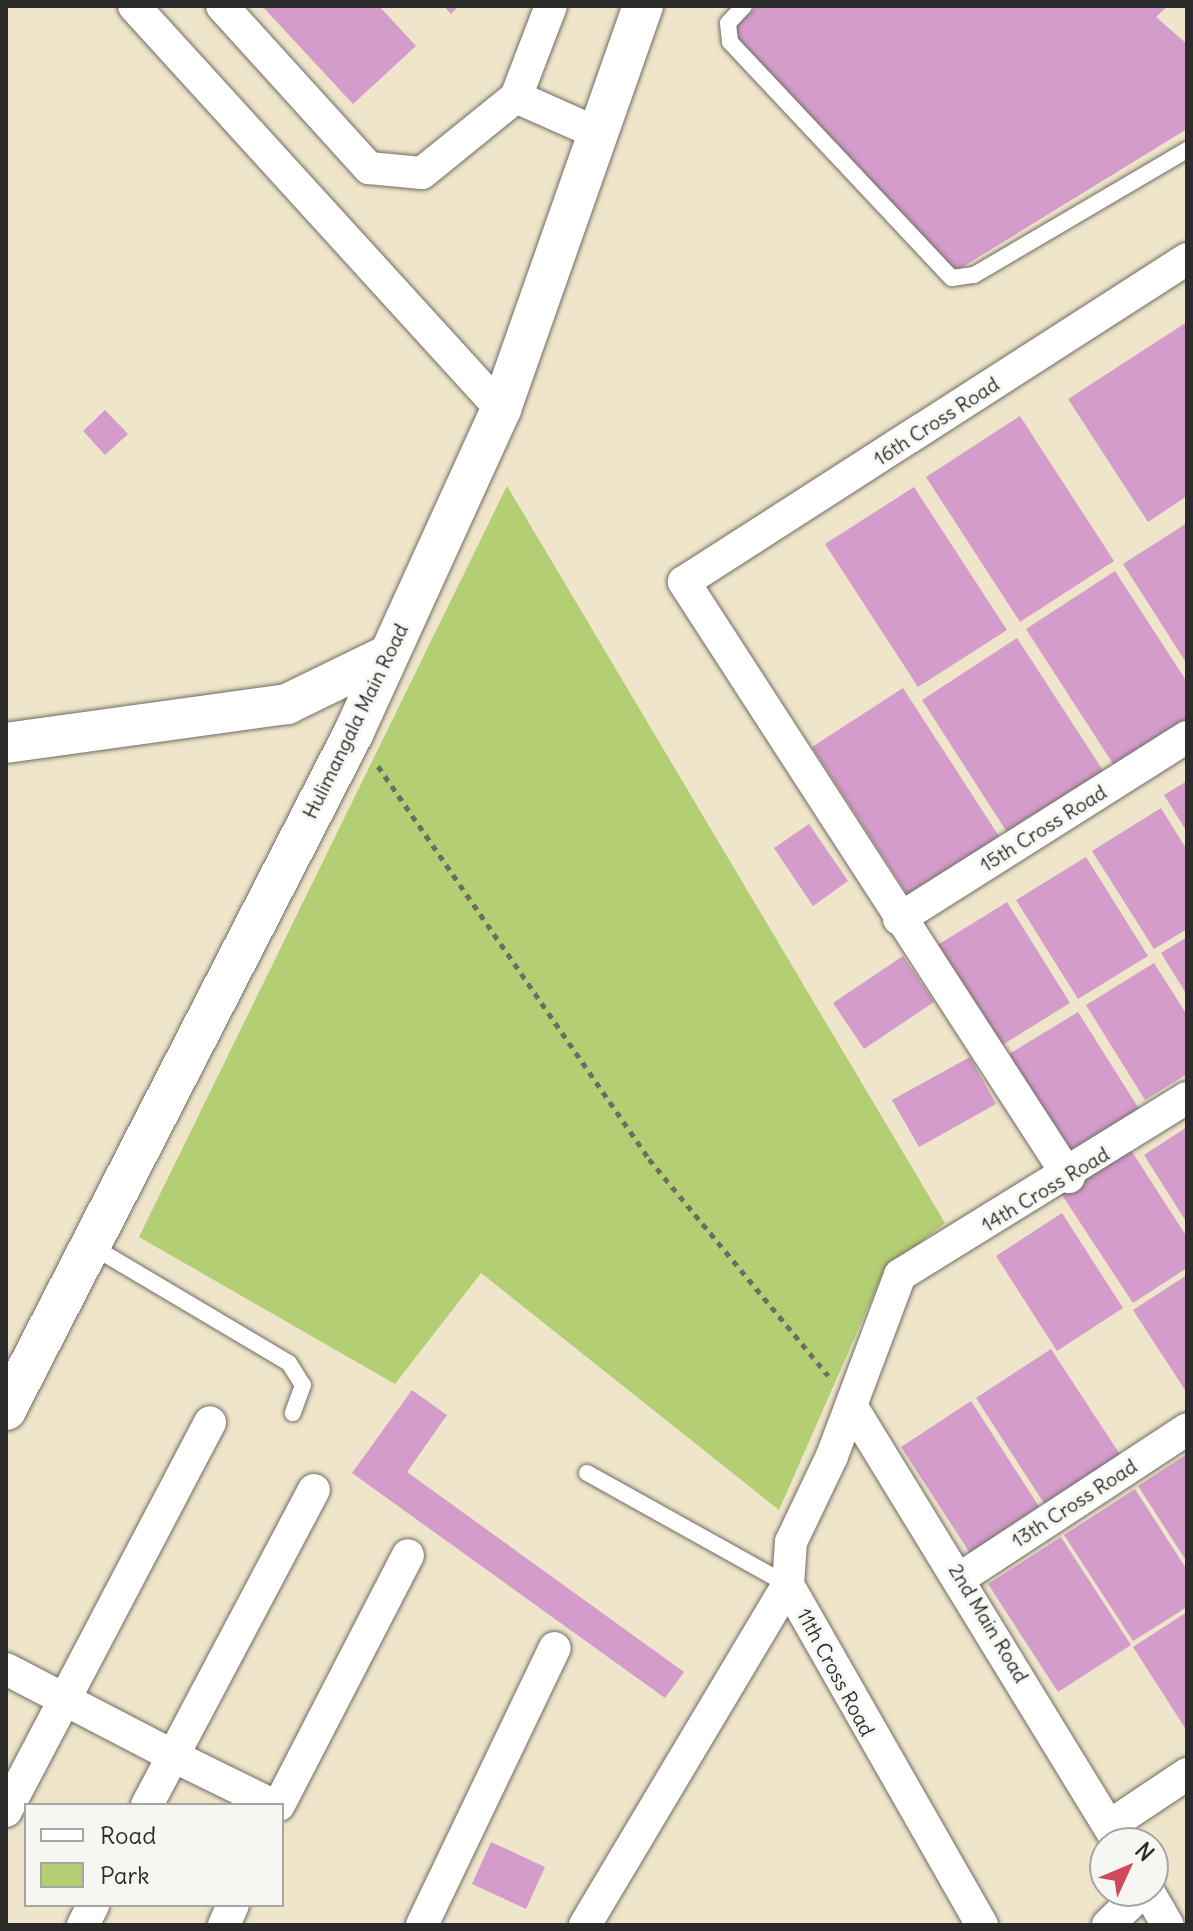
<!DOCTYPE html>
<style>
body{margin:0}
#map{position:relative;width:1193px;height:1931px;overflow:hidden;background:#efe5cb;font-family:Delius,sans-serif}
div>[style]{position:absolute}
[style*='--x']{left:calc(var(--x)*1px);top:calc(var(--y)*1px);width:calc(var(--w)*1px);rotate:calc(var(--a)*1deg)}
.green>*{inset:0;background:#b4ce73}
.building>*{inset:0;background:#d49cca}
.path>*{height:5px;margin-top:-2.5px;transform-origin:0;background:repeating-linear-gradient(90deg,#706c63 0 6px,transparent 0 12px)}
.roads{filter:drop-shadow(0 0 2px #706c63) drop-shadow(0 0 2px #706c63)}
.service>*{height:16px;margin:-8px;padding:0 8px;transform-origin:8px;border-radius:8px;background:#fff}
.minor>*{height:32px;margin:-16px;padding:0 16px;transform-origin:16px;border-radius:16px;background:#fff}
.tertiary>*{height:40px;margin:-20px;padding:0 20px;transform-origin:20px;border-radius:20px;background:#fff}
span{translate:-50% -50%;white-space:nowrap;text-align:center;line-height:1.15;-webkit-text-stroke:6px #f6f6f2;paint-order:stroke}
.street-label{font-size:20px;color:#2b2b2b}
.frame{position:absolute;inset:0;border:8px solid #2b2b2b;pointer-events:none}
.legend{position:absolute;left:24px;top:1803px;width:260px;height:104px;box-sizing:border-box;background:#f6f6f2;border:2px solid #a5a5a2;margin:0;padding:10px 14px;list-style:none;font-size:24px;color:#2b2b2b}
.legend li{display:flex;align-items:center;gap:16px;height:40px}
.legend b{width:40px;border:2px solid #a5a5a2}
.north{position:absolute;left:1089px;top:1827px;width:80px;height:80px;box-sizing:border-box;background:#f6f6f2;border:2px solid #a5a5a2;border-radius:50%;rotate:46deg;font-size:22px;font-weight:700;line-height:32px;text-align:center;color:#2b2b2b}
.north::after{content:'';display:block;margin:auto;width:28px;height:36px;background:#d1495b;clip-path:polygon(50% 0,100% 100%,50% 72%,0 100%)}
</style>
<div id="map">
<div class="green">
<div style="clip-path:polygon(507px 486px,945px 1223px,884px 1271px,779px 1510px,481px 1273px,395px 1384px,139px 1237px)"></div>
</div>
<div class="building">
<div style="clip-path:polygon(262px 6px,379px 6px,416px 46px,353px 104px)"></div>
<div style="clip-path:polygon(444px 6px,459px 6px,451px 14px)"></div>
<div style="clip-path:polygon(757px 6px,1168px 6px,1156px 17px,1187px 44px,1187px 129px,956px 271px,730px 32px)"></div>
<div style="clip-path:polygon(1187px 322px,1187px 496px,1148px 522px,1068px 399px)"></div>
<div style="clip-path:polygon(105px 410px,128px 434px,105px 455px,83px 431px)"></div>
<div style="clip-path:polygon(1020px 416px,1114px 561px,1020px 622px,926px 477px)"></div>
<div style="clip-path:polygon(914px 487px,1007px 630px,918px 687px,825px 544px)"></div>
<div style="clip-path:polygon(1187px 523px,1187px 664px,1123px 564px)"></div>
<div style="clip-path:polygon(1115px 571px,1187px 682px,1187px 725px,1117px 770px,1026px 629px)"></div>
<div style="clip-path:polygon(1017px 638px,1108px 778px,1012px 840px,922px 700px)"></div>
<div style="clip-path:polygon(903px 688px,1006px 847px,915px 906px,812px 747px)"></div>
<div style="clip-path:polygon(1187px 781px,1187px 832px,1164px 795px)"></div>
<div style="clip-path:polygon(1161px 808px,1187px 850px,1187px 929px,1154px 949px,1092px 851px)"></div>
<div style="clip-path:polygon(809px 824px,848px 881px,813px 906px,774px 848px)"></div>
<div style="clip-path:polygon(1086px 857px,1148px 956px,1078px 999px,1016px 900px)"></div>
<div style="clip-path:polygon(1007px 902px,1070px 1003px,999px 1047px,936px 946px)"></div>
<div style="clip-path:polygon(1187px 937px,1187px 995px,1161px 953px)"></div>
<div style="clip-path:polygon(903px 956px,934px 1002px,864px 1049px,833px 1003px)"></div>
<div style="clip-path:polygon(1154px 963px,1187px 1015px,1187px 1074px,1145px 1100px,1086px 1005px)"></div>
<div style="clip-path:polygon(1078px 1012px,1141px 1112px,1072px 1155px,1009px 1054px)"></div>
<div style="clip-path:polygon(970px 1057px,996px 1104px,919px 1147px,892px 1100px)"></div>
<div style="clip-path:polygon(1187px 1127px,1187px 1223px,1144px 1155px)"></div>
<div style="clip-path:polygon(1129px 1147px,1187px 1237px,1187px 1268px,1133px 1303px,1060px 1192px)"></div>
<div style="clip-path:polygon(1062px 1213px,1123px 1308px,1057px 1351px,996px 1256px)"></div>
<div style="clip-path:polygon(1187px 1275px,1187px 1393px,1133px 1310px)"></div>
<div style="clip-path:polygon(1051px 1349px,1123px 1459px,1047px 1508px,976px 1398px)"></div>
<div style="clip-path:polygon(412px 1390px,447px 1415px,407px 1472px,684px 1672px,665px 1698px,352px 1473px)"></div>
<div style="clip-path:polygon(971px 1401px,1040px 1508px,970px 1553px,901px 1447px)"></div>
<div style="clip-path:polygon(1187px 1454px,1187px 1562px,1138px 1486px)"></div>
<div style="clip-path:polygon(1135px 1489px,1187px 1570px,1187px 1607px,1133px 1641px,1064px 1535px)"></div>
<div style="clip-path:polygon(1061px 1537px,1131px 1645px,1058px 1692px,988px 1584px)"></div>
<div style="clip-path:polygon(1187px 1612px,1187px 1731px,1133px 1647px)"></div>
<div style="clip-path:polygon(491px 1842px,545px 1867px,526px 1909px,472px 1884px)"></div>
</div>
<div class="path">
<div style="--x:378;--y:766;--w:477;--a:55.4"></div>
<div style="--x:649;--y:1159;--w:281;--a:50.4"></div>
</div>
<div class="roads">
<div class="service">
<div style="--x:744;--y:6;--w:23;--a:133"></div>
<div style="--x:728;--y:23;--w:19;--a:84"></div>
<div style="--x:730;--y:42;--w:324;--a:46.8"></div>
<div style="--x:952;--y:278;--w:22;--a:-8"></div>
<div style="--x:974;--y:275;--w:247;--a:-30.4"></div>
<div style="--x:90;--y:1245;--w:231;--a:30.7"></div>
<div style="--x:289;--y:1363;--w:26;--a:58"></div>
<div style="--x:303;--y:1385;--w:30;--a:110"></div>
<div style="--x:587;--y:1473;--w:230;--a:29.1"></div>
</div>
<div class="minor">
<div style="--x:134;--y:6;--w:545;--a:47.68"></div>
<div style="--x:222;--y:6;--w:219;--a:47.8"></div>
<div style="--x:369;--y:168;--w:53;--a:5.4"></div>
<div style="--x:422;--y:173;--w:121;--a:-39"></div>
<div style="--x:516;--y:97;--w:86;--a:23.9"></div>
<div style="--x:516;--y:97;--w:97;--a:-69"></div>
<div style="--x:899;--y:919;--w:341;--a:-32.3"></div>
<div style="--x:1069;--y:1177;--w:709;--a:-122.91"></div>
<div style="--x:684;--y:582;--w:598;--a:-32.71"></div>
<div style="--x:852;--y:1407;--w:511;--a:58.52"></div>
<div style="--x:962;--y:1577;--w:269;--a:-33.3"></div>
<div style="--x:6;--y:1669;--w:188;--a:27.5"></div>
<div style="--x:173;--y:1756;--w:55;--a:118"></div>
<div style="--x:273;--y:1805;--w:111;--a:-153.9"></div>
<div style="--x:173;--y:1756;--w:301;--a:-62.1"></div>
<div style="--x:279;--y:1805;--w:281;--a:-62.7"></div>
<div style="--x:6;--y:1811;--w:439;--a:-62.3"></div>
<div style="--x:1109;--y:1826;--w:94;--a:-33.7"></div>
<div style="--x:1148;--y:1891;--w:39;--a:60"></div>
<div style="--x:83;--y:1925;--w:22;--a:-63"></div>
<div style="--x:224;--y:1925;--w:22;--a:-66"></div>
<div style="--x:422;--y:1925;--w:307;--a:-64.4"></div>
<div style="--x:585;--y:1925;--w:396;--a:-59.2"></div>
<div style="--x:982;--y:1925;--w:391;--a:-119.7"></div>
<div style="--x:788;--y:1585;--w:43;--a:-86"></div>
<div style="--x:791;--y:1542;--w:95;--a:-64.5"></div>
<div style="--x:832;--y:1456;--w:193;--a:-69.4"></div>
<div style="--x:900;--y:1275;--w:337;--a:-31.7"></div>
<div style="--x:1108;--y:1925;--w:49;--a:-44.2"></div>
</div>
<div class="tertiary">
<div style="--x:6;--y:743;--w:284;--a:-7.9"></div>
<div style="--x:287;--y:704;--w:112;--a:-25.9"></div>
<div style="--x:6;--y:1410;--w:760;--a:-62.83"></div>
<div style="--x:353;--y:734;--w:357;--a:-65.5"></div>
<div style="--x:501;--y:409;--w:427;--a:-70.6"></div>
</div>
</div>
<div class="street-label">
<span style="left:936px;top:421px;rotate:-33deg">16th Cross Road</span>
<span style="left:355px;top:721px;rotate:-64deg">Hulimangala Main Road</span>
<span style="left:1043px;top:828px;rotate:-32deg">15th Cross Road</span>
<span style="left:1045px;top:1189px;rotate:-31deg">14th Cross Road</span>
<span style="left:1074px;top:1503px;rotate:-33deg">13th Cross Road</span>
<span style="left:989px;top:1623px;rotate:59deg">2nd Main Road</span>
<span style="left:836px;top:1672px;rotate:62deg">11th Cross Road</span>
</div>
<div class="frame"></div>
<ul class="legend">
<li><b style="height:10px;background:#fff"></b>Road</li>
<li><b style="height:22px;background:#b4ce73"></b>Park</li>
</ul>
<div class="north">N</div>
</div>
